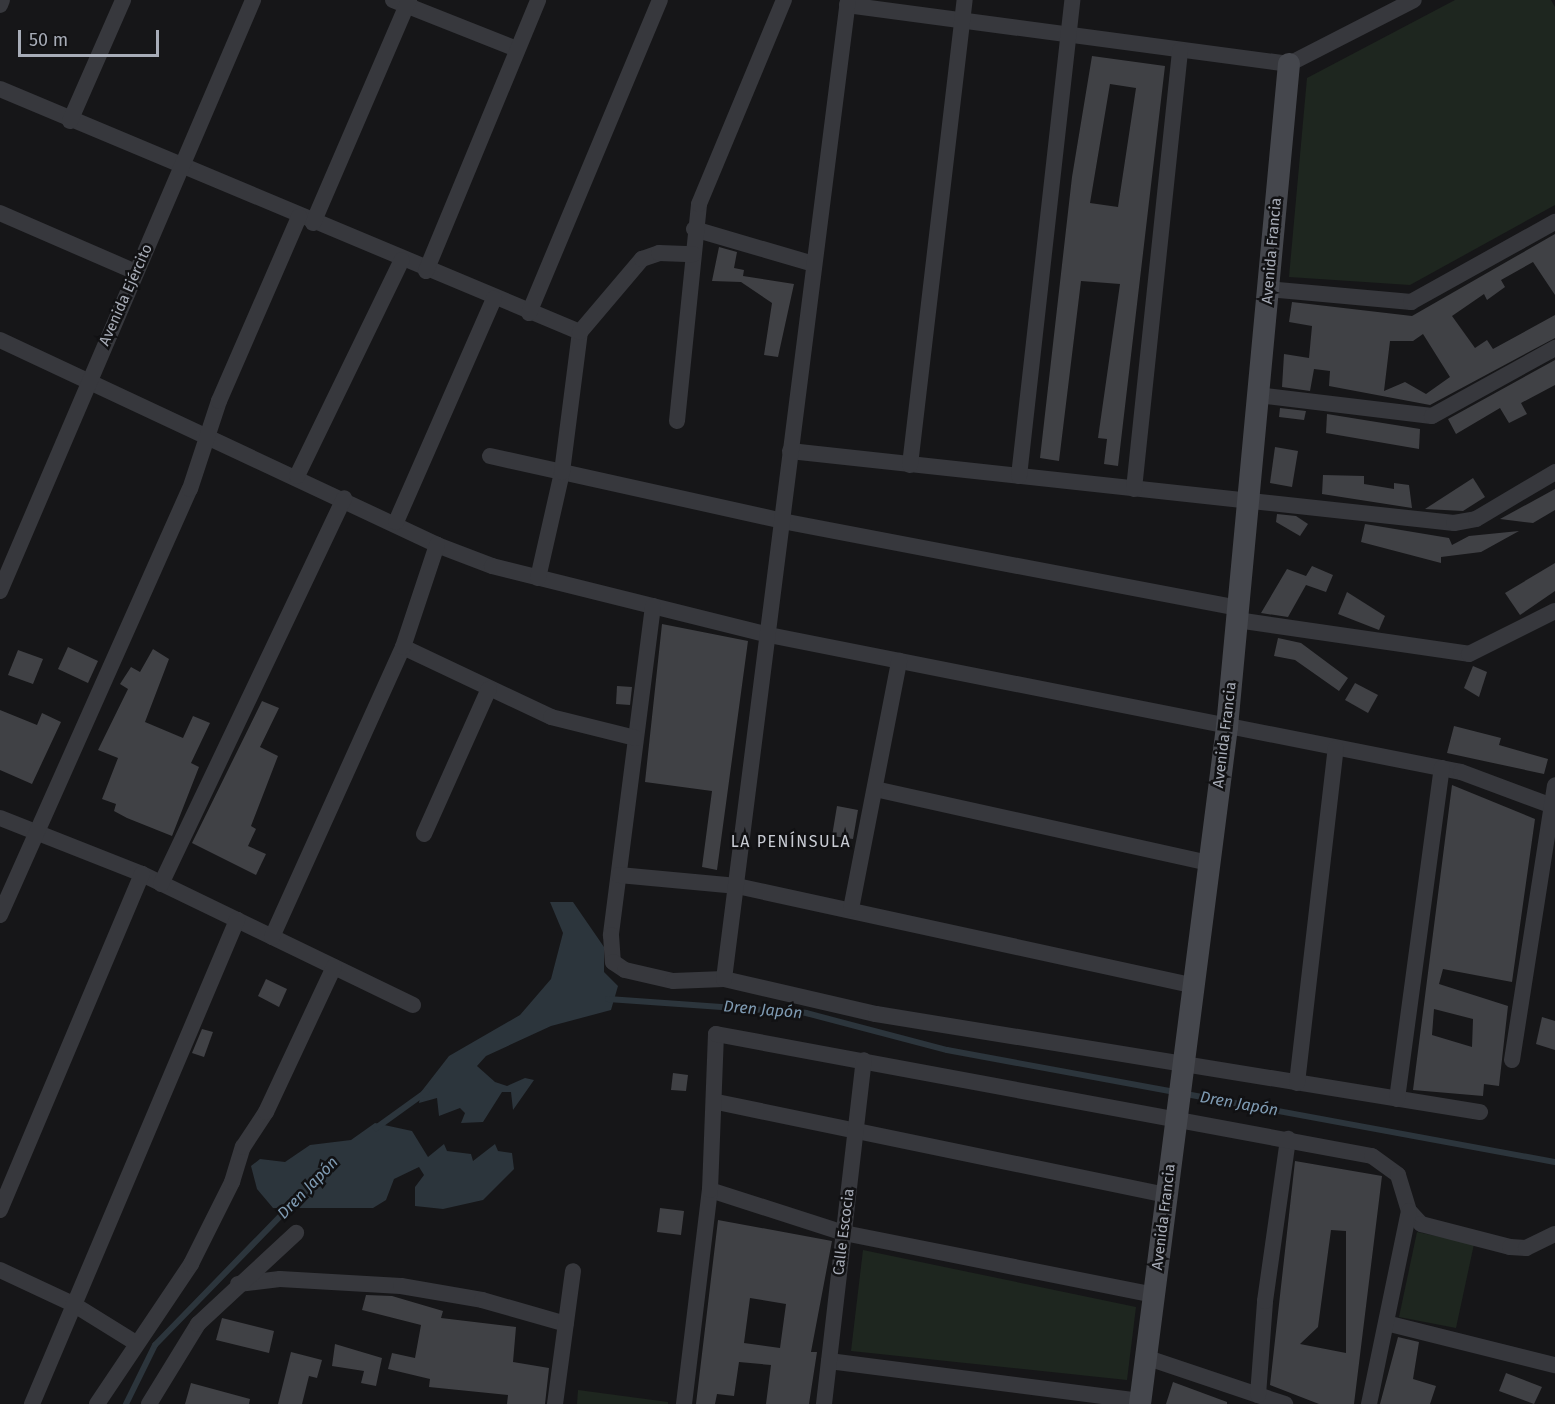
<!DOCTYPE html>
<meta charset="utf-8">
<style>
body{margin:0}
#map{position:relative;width:1555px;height:1404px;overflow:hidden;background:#161618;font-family:"Fira Sans",sans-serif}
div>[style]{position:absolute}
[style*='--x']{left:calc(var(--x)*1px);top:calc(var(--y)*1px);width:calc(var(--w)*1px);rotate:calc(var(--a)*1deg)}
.green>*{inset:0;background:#1e261f}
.water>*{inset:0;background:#2c353c}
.stream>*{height:6px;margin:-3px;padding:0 3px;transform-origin:3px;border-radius:3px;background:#2c353c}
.building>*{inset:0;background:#404145}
.street>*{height:16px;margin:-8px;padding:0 8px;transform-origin:8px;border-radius:8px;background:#37383d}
.secondary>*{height:22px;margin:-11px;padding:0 11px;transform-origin:11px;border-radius:11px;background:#45474d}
span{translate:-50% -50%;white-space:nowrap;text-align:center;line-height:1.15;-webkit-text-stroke:5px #111113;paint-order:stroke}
.street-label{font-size:15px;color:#a8adb8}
.neighbourhood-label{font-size:16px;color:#c9ccd4;letter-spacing:1.5px}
.water-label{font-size:16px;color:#7f9bb3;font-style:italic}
.scale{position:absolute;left:18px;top:30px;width:141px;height:27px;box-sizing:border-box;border:3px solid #a8adb8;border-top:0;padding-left:8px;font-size:18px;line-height:21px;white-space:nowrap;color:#a8adb8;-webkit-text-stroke:4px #111113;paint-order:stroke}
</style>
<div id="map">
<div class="green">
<div style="clip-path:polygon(1455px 0,1551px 0,1555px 7px,1555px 205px,1410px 285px,1289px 277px,1307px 78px)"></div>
<div style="clip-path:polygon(1417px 1232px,1474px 1244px,1456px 1328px,1399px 1317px)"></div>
<div style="clip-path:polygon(863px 1250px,1136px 1307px,1127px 1380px,851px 1351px)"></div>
<div style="clip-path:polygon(578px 1390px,668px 1402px,668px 1404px,577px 1404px)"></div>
</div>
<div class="water">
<div style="clip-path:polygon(550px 902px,573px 902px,604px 947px,604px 972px,618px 986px,611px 1010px,551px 1026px,486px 1056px,477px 1066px,495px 1082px,507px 1086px,525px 1078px,534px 1080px,513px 1110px,511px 1092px,502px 1092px,483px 1122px,461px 1123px,465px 1113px,460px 1108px,439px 1116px,437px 1098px,419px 1103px,421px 1092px,449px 1056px,520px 1015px,551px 979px,563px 933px)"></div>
<div style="clip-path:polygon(375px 1123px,412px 1131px,428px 1157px,444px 1144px,447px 1151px,471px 1154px,473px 1161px,495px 1144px,498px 1151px,512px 1153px,514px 1169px,483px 1200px,443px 1209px,415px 1206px,415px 1187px,424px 1175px,419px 1167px,394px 1179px,386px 1200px,373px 1208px,273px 1208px,257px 1189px,251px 1166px,260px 1159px,285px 1162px,310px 1145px,351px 1140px)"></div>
</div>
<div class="stream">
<div style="--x:608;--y:999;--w:198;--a:4"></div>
<div style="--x:806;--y:1013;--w:146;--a:14.7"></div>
<div style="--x:947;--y:1050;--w:618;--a:10.44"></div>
<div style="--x:376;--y:1128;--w:62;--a:-35.8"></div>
<div style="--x:126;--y:1404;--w:66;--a:-63.8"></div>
<div style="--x:155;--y:1345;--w:201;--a:-45.8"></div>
</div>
<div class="building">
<div style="clip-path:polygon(evenodd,1092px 56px,1165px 66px,1118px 466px,1104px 464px,1107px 439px,1098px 438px,1120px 284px,1081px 281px,1059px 461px,1040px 458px,1072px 177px,1092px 56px,1110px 84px,1136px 88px,1118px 207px,1090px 203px,1110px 84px)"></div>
<div style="clip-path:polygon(evenodd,1555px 234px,1555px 295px,1533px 262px,1501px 280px,1505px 287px,1487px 300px,1484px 294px,1452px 316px,1475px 348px,1487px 340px,1493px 349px,1555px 315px,1555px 338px,1430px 405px,1329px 386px,1330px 371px,1314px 369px,1310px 391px,1282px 387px,1284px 354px,1309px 358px,1312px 326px,1289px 322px,1292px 302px,1412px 316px,1555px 234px,1423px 334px,1450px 377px,1426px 394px,1405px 382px,1384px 391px,1390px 341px,1413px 341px,1423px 334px)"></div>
<div style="clip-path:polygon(719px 247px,737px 252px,734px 268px,744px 270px,743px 276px,794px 284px,778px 357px,764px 355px,772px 303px,741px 282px,712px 281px)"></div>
<div style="clip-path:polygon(1555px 360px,1555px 385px,1521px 403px,1527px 414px,1509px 423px,1500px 408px,1456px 434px,1448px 419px)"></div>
<div style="clip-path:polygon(1280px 408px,1306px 411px,1304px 420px,1279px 417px)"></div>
<div style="clip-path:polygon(1327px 414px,1420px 429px,1419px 449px,1326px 433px)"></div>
<div style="clip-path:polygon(1275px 447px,1298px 451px,1292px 487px,1270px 483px)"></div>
<div style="clip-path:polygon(1323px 475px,1364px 476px,1364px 484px,1394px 489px,1394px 483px,1409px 485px,1412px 508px,1322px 494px)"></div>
<div style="clip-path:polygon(1473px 478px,1485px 497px,1463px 511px,1425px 509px)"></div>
<div style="clip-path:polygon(1555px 489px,1555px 510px,1533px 523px,1500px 519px)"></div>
<div style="clip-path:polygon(1277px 514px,1296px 516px,1308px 524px,1300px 536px,1276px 522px)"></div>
<div style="clip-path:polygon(1365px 524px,1449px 538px,1452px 545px,1469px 536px,1519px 531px,1481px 552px,1441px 557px,1441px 563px,1361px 542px)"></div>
<div style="clip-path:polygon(1555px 563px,1555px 591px,1520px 615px,1505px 593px)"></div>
<div style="clip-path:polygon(1312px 566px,1333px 575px,1326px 592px,1306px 585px,1288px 617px,1261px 613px,1287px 569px,1306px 576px)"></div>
<div style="clip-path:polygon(1347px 592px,1385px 616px,1379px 630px,1338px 614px)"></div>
<div style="clip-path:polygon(662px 624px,748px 641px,717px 870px,702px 867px,712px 791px,645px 782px)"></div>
<div style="clip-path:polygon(1278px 638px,1301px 643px,1348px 678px,1339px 691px,1295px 660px,1274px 656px)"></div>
<div style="clip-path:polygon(68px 647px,98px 661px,88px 683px,58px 669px)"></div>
<div style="clip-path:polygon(153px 649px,169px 659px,145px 722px,183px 738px,193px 716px,210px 723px,191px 763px,199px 767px,172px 836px,127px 818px,114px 811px,116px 804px,102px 799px,118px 758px,98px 750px,128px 689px,120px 684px,131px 667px,140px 672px)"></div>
<div style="clip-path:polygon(18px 650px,43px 659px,33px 684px,8px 675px)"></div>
<div style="clip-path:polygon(1473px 666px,1487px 672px,1479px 697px,1464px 688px)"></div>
<div style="clip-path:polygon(1355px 683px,1378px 695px,1368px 713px,1345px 700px)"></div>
<div style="clip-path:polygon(617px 686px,632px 687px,630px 705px,616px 704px)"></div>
<div style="clip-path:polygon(262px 701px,279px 708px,260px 747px,278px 756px,251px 826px,256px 829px,248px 846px,266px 854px,256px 875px,192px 843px)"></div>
<div style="clip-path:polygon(0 710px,37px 725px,42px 713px,61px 722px,32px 784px,0 770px)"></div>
<div style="clip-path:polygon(1454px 726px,1501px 738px,1499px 745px,1548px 759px,1544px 774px,1447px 753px)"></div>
<div style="clip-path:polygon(evenodd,1452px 785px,1535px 819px,1512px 982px,1443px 969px,1439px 984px,1508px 1006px,1499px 1086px,1484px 1084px,1483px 1096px,1413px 1090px,1452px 785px,1434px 1009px,1473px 1019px,1472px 1047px,1432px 1035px,1434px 1009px)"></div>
<div style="clip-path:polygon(837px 806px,858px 810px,853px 839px,832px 836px)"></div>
<div style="clip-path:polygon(266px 979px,287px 989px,279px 1007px,258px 996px)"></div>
<div style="clip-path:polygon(1542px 1017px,1555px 1021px,1555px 1050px,1536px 1044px)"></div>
<div style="clip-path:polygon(202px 1029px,213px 1032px,204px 1057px,192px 1053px)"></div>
<div style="clip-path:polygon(673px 1073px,688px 1075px,686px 1091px,671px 1090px)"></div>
<div style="clip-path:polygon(evenodd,1295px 1161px,1382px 1176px,1354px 1404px,1319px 1404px,1270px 1385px,1295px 1161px,1331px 1230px,1346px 1231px,1346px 1353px,1300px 1344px,1318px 1327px,1331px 1230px)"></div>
<div style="clip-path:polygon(660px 1208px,684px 1211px,681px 1235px,657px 1232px)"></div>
<div style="clip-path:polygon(evenodd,718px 1220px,832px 1241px,811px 1352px,817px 1352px,809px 1404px,766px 1404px,771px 1365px,739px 1362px,734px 1396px,717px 1394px,715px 1404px,696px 1404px,718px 1220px,750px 1298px,786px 1304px,780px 1348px,744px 1343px,750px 1298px)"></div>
<div style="clip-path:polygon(366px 1295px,392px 1296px,443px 1311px,441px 1318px,516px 1327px,513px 1362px,549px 1368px,545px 1404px,507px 1404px,508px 1395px,429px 1387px,430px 1379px,388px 1369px,392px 1353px,415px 1358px,421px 1325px,362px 1310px)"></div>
<div style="clip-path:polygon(222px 1318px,274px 1331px,269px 1353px,216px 1340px)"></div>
<div style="clip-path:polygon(1398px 1337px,1419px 1342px,1413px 1379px,1436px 1386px,1430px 1404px,1380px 1404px)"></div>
<div style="clip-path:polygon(335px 1344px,382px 1358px,376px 1386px,361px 1383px,364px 1371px,332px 1366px)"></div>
<div style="clip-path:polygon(291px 1352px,322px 1360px,317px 1378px,309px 1376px,302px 1404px,278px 1404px)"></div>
<div style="clip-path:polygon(1506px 1373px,1542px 1387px,1534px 1404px,1499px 1391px)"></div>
<div style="clip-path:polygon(1173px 1382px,1227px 1402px,1227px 1404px,1166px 1404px)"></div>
<div style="clip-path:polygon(191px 1383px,250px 1399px,249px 1404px,185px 1404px)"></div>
</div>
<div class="street">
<div style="--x:393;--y:0;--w:133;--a:21.6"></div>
<div style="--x:0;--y:5;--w:5;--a:-68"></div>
<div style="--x:847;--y:5;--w:446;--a:7.6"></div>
<div style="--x:1289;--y:64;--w:140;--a:-27.1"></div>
<div style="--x:0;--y:89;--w:629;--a:22.73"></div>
<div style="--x:70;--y:121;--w:132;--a:-66.3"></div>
<div style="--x:0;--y:213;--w:148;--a:23.5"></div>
<div style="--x:313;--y:223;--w:243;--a:-66.7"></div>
<div style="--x:694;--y:229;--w:125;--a:16.3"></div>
<div style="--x:426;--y:271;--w:293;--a:-67.5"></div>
<div style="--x:1268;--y:289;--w:144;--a:5.2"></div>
<div style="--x:1411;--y:302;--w:165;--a:-29.1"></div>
<div style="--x:529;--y:313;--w:339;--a:-67.3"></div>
<div style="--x:0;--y:340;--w:483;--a:25.1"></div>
<div style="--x:437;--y:545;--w:59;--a:20.9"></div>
<div style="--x:492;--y:566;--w:285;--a:14"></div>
<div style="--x:769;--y:635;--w:705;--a:11.2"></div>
<div style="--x:1461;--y:772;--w:100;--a:20.4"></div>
<div style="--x:1258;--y:395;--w:175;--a:6.9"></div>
<div style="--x:1432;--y:416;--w:141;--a:-28.9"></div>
<div style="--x:677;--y:421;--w:218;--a:-84.2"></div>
<div style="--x:699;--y:204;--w:221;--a:-67.4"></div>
<div style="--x:790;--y:451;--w:668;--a:6.19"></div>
<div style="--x:1454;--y:523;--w:22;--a:-10"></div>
<div style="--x:1476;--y:519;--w:92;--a:-30.7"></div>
<div style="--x:490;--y:456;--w:299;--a:12.5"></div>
<div style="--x:782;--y:521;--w:464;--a:10.8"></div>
<div style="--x:910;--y:465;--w:468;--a:-83.3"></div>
<div style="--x:297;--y:476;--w:240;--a:-64.1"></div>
<div style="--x:1019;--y:476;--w:479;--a:-83.6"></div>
<div style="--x:1134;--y:489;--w:441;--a:-84"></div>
<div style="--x:396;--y:522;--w:244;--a:-66.3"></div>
<div style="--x:538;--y:578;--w:109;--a:-77.2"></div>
<div style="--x:562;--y:472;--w:141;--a:-82.7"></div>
<div style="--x:580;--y:332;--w:96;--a:-49.7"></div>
<div style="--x:642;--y:259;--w:18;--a:-19"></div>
<div style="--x:659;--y:253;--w:34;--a:2"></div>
<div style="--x:0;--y:591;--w:643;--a:-66.82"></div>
<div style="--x:653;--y:606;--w:332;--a:97.3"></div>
<div style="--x:611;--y:935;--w:27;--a:86"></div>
<div style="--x:613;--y:962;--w:14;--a:34"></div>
<div style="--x:625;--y:970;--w:49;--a:12.9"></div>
<div style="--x:673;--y:981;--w:51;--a:-2.2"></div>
<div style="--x:724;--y:979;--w:156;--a:13"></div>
<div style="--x:876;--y:1014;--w:612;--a:9.22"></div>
<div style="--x:1237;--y:620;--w:234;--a:8.3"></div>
<div style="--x:1469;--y:654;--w:96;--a:-26.6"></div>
<div style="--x:403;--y:647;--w:164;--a:25.3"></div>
<div style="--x:551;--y:717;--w:87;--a:14"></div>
<div style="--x:875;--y:789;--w:343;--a:12.5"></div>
<div style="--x:0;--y:818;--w:153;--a:21.5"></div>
<div style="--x:142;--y:874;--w:301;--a:25.8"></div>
<div style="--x:424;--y:834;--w:159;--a:-65.9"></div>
<div style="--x:619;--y:875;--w:119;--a:5.3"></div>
<div style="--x:737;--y:886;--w:468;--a:12.3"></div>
<div style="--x:161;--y:884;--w:427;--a:-64.6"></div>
<div style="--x:851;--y:909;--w:253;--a:-79"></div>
<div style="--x:0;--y:915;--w:466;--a:-66"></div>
<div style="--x:190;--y:489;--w:93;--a:-71.8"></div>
<div style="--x:219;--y:401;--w:201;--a:-66.5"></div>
<div style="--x:272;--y:937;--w:318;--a:-65.7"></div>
<div style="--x:403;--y:647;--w:108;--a:-71.6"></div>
<div style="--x:724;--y:979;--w:987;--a:-82.78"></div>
<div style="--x:1512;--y:1060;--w:278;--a:-81.1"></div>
<div style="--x:1297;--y:1083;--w:337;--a:-83.4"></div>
<div style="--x:1397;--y:1099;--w:334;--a:-82.3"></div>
<div style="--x:717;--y:1102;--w:460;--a:11.7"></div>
<div style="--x:710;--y:1190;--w:141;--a:17.8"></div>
<div style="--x:844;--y:1233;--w:316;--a:11.3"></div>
<div style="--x:0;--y:1210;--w:365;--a:-67.1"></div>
<div style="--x:0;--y:1270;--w:81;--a:25"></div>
<div style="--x:73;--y:1304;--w:74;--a:31.8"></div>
<div style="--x:238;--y:1284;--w:42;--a:-6.8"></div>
<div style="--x:280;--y:1279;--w:121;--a:3.3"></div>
<div style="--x:401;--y:1286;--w:82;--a:9.8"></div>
<div style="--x:482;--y:1300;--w:87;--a:15.9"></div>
<div style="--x:1390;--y:1324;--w:170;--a:14"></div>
<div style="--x:1145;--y:1357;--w:148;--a:18.6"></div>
<div style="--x:829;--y:1361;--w:314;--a:7.3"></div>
<div style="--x:1258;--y:1395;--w:94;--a:-85.7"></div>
<div style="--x:1265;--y:1301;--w:164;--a:-81.9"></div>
<div style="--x:32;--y:1404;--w:526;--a:-67.04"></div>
<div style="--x:97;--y:1404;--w:169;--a:-56.1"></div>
<div style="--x:191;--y:1264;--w:92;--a:-63.4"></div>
<div style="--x:232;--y:1182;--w:37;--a:-73"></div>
<div style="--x:243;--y:1147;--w:42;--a:-56.7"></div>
<div style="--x:266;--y:1112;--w:160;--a:-64.9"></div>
<div style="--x:149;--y:1404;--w:94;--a:-58.5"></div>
<div style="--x:198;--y:1324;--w:134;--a:-42.9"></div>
<div style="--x:555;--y:1404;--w:134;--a:-82.3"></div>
<div style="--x:684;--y:1404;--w:216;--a:-83.1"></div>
<div style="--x:710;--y:1190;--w:156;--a:-87.8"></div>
<div style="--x:716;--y:1034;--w:667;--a:10.54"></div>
<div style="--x:1372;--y:1156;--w:32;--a:36"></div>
<div style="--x:1398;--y:1175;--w:38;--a:73"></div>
<div style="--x:1409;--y:1211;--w:18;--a:47"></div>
<div style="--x:1421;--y:1224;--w:92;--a:14.5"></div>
<div style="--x:1510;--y:1247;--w:16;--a:4"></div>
<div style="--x:1526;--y:1248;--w:32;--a:-26"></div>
<div style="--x:824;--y:1404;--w:346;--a:-83.4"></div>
<div style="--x:1369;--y:1404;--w:197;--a:-78.3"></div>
</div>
<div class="secondary">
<div style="--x:1140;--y:1404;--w:683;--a:-82.68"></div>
<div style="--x:1227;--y:727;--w:666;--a:-84.66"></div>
</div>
<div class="street-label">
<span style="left:1272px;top:251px;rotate:-85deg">Avenida Francia</span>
<span style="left:126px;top:295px;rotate:-66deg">Avenida Ejército</span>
<span style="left:1225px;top:735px;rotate:-83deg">Avenida Francia</span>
<span style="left:1164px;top:1217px;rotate:-83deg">Avenida Francia</span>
<span style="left:844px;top:1232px;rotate:-83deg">Calle Escocia</span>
</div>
<div class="neighbourhood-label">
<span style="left:791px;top:842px">LA PENÍNSULA</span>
</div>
<div class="water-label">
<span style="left:763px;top:1010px;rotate:5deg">Dren Japón</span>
<span style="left:1239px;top:1104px;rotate:10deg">Dren Japón</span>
<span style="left:308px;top:1188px;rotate:-46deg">Dren Japón</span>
</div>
<div class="scale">50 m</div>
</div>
